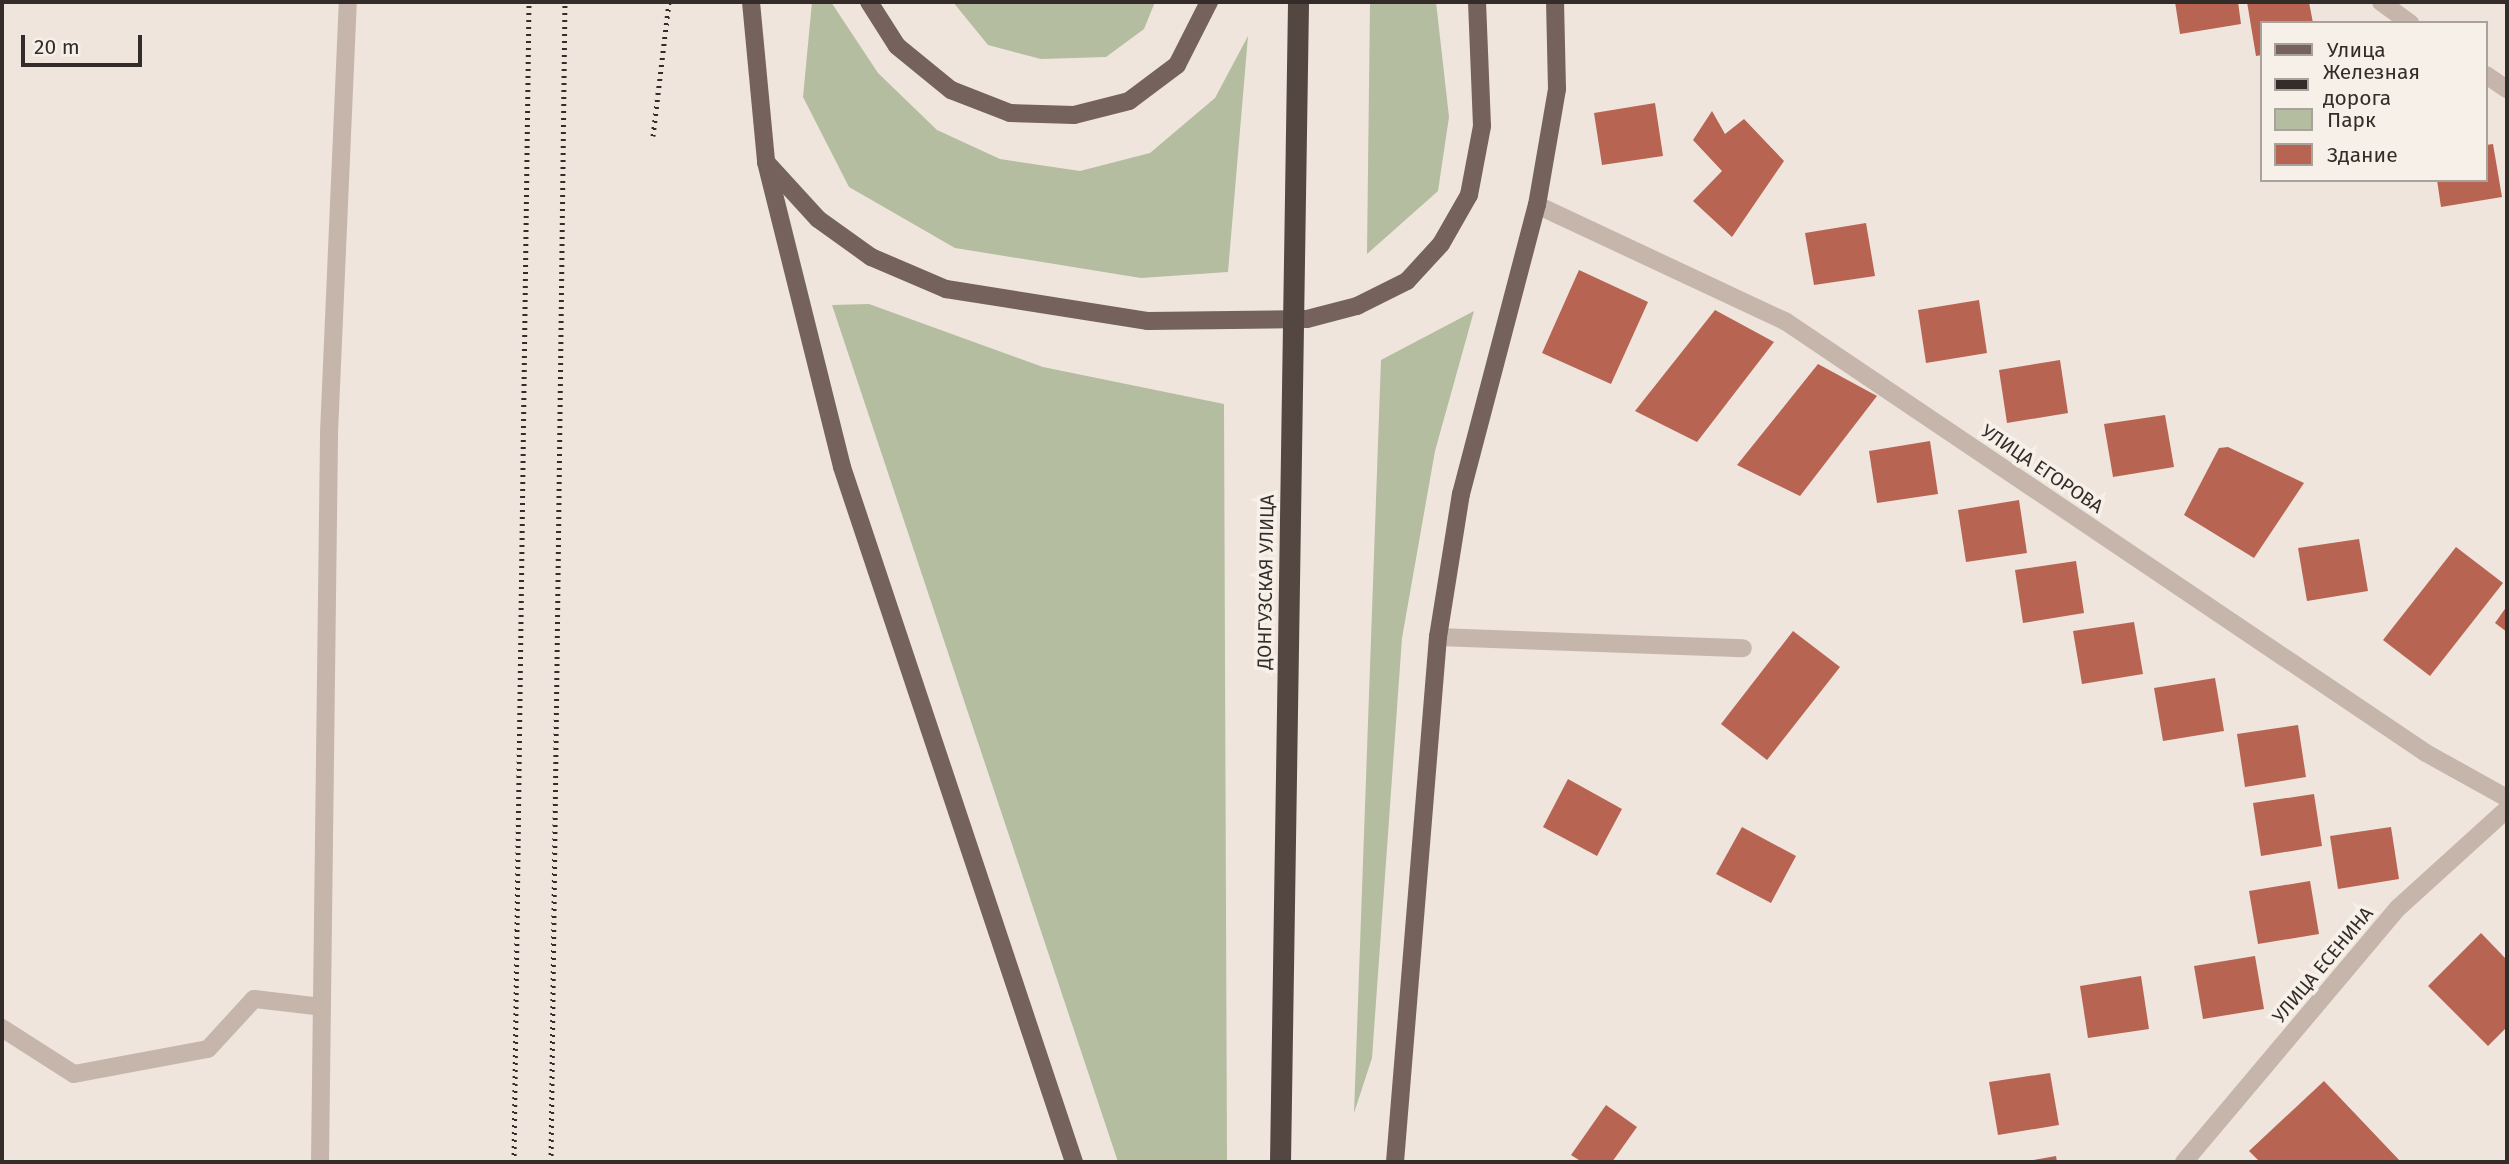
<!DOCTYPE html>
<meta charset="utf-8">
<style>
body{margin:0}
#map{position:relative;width:2509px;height:1164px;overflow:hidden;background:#efe5dd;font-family:"Fira Sans",sans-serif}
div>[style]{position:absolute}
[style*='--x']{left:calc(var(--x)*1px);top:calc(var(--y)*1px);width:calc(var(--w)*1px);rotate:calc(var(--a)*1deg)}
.green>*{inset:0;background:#b4bd9f}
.building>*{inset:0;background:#b86452}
.minor>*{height:18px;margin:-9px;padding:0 9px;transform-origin:9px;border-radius:9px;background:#c6b5aa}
.major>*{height:18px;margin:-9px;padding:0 9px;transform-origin:9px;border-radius:9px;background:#75625c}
.highway>*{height:21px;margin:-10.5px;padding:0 10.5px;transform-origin:10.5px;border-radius:10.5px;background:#544641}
.rail>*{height:5px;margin-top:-2.5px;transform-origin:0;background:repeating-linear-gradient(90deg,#342c29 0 2px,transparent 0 7px)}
span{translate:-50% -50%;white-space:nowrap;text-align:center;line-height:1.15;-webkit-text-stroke:7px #f7f0e9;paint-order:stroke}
.street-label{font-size:19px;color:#342c29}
.frame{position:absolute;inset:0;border:4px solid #342c29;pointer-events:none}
.legend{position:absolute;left:2260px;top:21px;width:228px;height:161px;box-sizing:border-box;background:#f7f0e9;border:2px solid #a9a29c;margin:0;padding:9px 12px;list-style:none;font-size:21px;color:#342c29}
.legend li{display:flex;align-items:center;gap:14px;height:35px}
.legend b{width:35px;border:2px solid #a9a29c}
.scale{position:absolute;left:21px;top:35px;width:121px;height:32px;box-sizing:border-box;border:4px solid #342c29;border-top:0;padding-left:9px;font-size:21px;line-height:24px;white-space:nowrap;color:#342c29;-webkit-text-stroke:5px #f7f0e9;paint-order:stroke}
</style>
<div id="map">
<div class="green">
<div style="clip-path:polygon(812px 2px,831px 2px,878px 73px,937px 130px,1000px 159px,1080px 171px,1150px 153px,1215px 98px,1248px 36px,1228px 272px,1141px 278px,955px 248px,849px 187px,803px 97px)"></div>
<div style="clip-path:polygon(953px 2px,1155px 2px,1144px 29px,1106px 57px,1041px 59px,988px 45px)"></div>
<div style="clip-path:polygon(1370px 2px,1436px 2px,1449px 117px,1438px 191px,1367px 254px)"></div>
<div style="clip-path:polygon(869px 304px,1043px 367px,1224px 404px,1227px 1162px,1118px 1162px,832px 305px)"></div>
<div style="clip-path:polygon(1474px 311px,1435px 451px,1402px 638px,1372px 1058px,1354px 1113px,1381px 360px)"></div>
</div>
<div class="building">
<div style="clip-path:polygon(2175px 2px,2238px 2px,2241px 24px,2180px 34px)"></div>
<div style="clip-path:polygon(2247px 2px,2309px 2px,2313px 23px,2262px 23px,2262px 55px,2256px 56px)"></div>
<div style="clip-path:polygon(1655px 103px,1663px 156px,1602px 165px,1594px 113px)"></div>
<div style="clip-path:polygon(1712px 111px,1725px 134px,1744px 119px,1784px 161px,1732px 237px,1693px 201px,1722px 171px,1693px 140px)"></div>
<div style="clip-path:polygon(2493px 144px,2502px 197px,2441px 207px,2437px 180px,2486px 180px,2486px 145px)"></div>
<div style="clip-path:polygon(1866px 223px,1875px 276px,1814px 285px,1805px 233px)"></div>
<div style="clip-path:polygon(1579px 270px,1648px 302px,1611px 384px,1542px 353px)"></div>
<div style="clip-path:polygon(1979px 300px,1987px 353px,1926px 363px,1918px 310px)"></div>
<div style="clip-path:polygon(1715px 310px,1774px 342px,1697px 442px,1635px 411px)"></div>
<div style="clip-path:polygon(2060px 360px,2068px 413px,2007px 423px,1999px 370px)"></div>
<div style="clip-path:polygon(1818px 364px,1877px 396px,1800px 496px,1737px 465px)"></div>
<div style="clip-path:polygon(2165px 415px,2174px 467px,2113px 477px,2104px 424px)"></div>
<div style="clip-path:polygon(1930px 441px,1938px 494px,1877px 503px,1869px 451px)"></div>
<div style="clip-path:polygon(2228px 447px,2304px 483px,2254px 558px,2184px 515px,2219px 448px)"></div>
<div style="clip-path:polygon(2019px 500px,2027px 553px,1966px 562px,1958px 510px)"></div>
<div style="clip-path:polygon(2359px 539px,2368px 591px,2307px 601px,2298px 548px)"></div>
<div style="clip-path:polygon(2456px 547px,2503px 583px,2430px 676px,2383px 640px)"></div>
<div style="clip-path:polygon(2076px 561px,2084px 613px,2023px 623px,2015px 570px)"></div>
<div style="clip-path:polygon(2507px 606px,2507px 632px,2495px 623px)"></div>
<div style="clip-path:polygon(2134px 622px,2143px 674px,2082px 684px,2073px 631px)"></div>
<div style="clip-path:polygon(1793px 631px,1840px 667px,1767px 760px,1721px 724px)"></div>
<div style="clip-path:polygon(2215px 678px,2224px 731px,2163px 741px,2154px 688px)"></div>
<div style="clip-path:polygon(2298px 725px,2306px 777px,2245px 787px,2237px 734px)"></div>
<div style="clip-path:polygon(1568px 779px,1622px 809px,1597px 856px,1543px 827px)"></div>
<div style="clip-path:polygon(2314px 794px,2322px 846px,2261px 856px,2253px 803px)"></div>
<div style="clip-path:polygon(1742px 827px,1796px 856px,1771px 903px,1716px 874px)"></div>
<div style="clip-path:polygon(2391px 827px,2399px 879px,2338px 889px,2330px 836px)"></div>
<div style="clip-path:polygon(2310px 881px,2319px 934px,2258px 944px,2249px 891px)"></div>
<div style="clip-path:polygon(2481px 933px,2507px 960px,2507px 1027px,2488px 1046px,2428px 986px)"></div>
<div style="clip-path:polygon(2255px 956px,2264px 1009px,2203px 1019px,2194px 966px)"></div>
<div style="clip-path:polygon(2141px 976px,2149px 1029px,2088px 1038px,2080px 986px)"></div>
<div style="clip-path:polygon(2050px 1073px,2059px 1125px,1998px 1135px,1989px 1082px)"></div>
<div style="clip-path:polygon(2324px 1081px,2401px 1162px,2260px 1162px,2249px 1151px)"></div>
<div style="clip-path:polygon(1606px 1105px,1637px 1127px,1612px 1162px,1582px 1162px,1571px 1155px)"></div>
<div style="clip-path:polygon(2056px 1156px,2057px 1162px,2027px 1162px,2027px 1161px)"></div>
</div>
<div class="minor">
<div style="--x:2381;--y:2;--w:36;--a:36"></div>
<div style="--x:2486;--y:75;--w:25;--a:34"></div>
<div style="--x:1537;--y:205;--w:274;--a:25.1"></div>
<div style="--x:1785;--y:321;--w:773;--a:33.98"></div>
<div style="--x:2426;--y:753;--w:93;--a:29.1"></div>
<div style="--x:1438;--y:637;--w:305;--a:2.1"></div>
<div style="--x:2;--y:1028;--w:85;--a:32.6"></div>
<div style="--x:74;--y:1074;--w:136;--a:-10.6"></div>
<div style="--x:208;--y:1049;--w:68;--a:-47.4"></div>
<div style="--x:254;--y:999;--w:68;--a:6.7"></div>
<div style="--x:320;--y:1162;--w:729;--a:-89.29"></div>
<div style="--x:329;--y:433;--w:431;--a:-87.5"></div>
<div style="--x:2184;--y:1162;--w:332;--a:-49.9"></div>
<div style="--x:2398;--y:908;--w:147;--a:-42.2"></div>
</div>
<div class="major">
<div style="--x:751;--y:2;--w:161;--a:84.6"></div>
<div style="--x:766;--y:162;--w:314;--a:76"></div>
<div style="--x:842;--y:467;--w:733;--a:71.54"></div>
<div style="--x:869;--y:2;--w:52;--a:57.5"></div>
<div style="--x:897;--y:46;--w:70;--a:39.2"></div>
<div style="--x:951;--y:90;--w:63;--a:21.3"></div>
<div style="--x:1010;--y:113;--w:64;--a:1.8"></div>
<div style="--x:1074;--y:115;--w:57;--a:-14.3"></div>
<div style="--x:1129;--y:101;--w:60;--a:-36.9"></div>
<div style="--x:1177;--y:65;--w:71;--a:-63.1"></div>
<div style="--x:766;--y:162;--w:77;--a:47.6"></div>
<div style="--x:818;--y:219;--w:65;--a:35.6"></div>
<div style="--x:871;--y:257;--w:82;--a:23.1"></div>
<div style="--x:946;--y:289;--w:205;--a:9"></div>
<div style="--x:1148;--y:321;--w:159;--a:-0.7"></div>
<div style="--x:1307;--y:319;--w:52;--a:-14.6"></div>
<div style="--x:1357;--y:306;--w:56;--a:-26.6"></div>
<div style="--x:1407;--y:281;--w:50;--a:-47.4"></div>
<div style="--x:1441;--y:244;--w:56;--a:-60.3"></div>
<div style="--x:1469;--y:195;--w:70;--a:-79.3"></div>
<div style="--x:1482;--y:126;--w:124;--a:-92.3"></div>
<div style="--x:1395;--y:1162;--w:527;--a:-85.32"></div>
<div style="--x:1438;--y:637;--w:145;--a:-80.9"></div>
<div style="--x:1461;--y:494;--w:299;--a:-75.3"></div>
<div style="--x:1537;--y:205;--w:118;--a:-80.2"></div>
<div style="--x:1557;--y:89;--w:87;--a:-91.3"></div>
</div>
<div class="highway">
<div style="--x:1280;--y:1162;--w:1160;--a:-89.11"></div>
</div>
<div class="rail">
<div style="--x:653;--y:136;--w:135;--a:-83.2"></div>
<div style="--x:514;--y:1162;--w:1160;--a:-89.26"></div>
<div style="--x:551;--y:1162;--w:1160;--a:-89.31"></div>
</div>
<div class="street-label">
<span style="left:2042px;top:469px;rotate:34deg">УЛИЦА ЕГОРОВА</span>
<span style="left:1266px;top:582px;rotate:-89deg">ДОНГУЗСКАЯ УЛИЦА</span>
<span style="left:2323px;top:965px;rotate:-50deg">УЛИЦА ЕСЕНИНА</span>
</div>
<div class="frame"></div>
<ul class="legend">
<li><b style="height:9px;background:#75625c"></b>Улица</li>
<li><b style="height:9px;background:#342c29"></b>Железная дорога</li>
<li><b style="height:19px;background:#b4bd9f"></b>Парк</li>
<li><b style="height:19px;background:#b86452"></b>Здание</li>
</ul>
<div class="scale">20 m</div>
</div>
